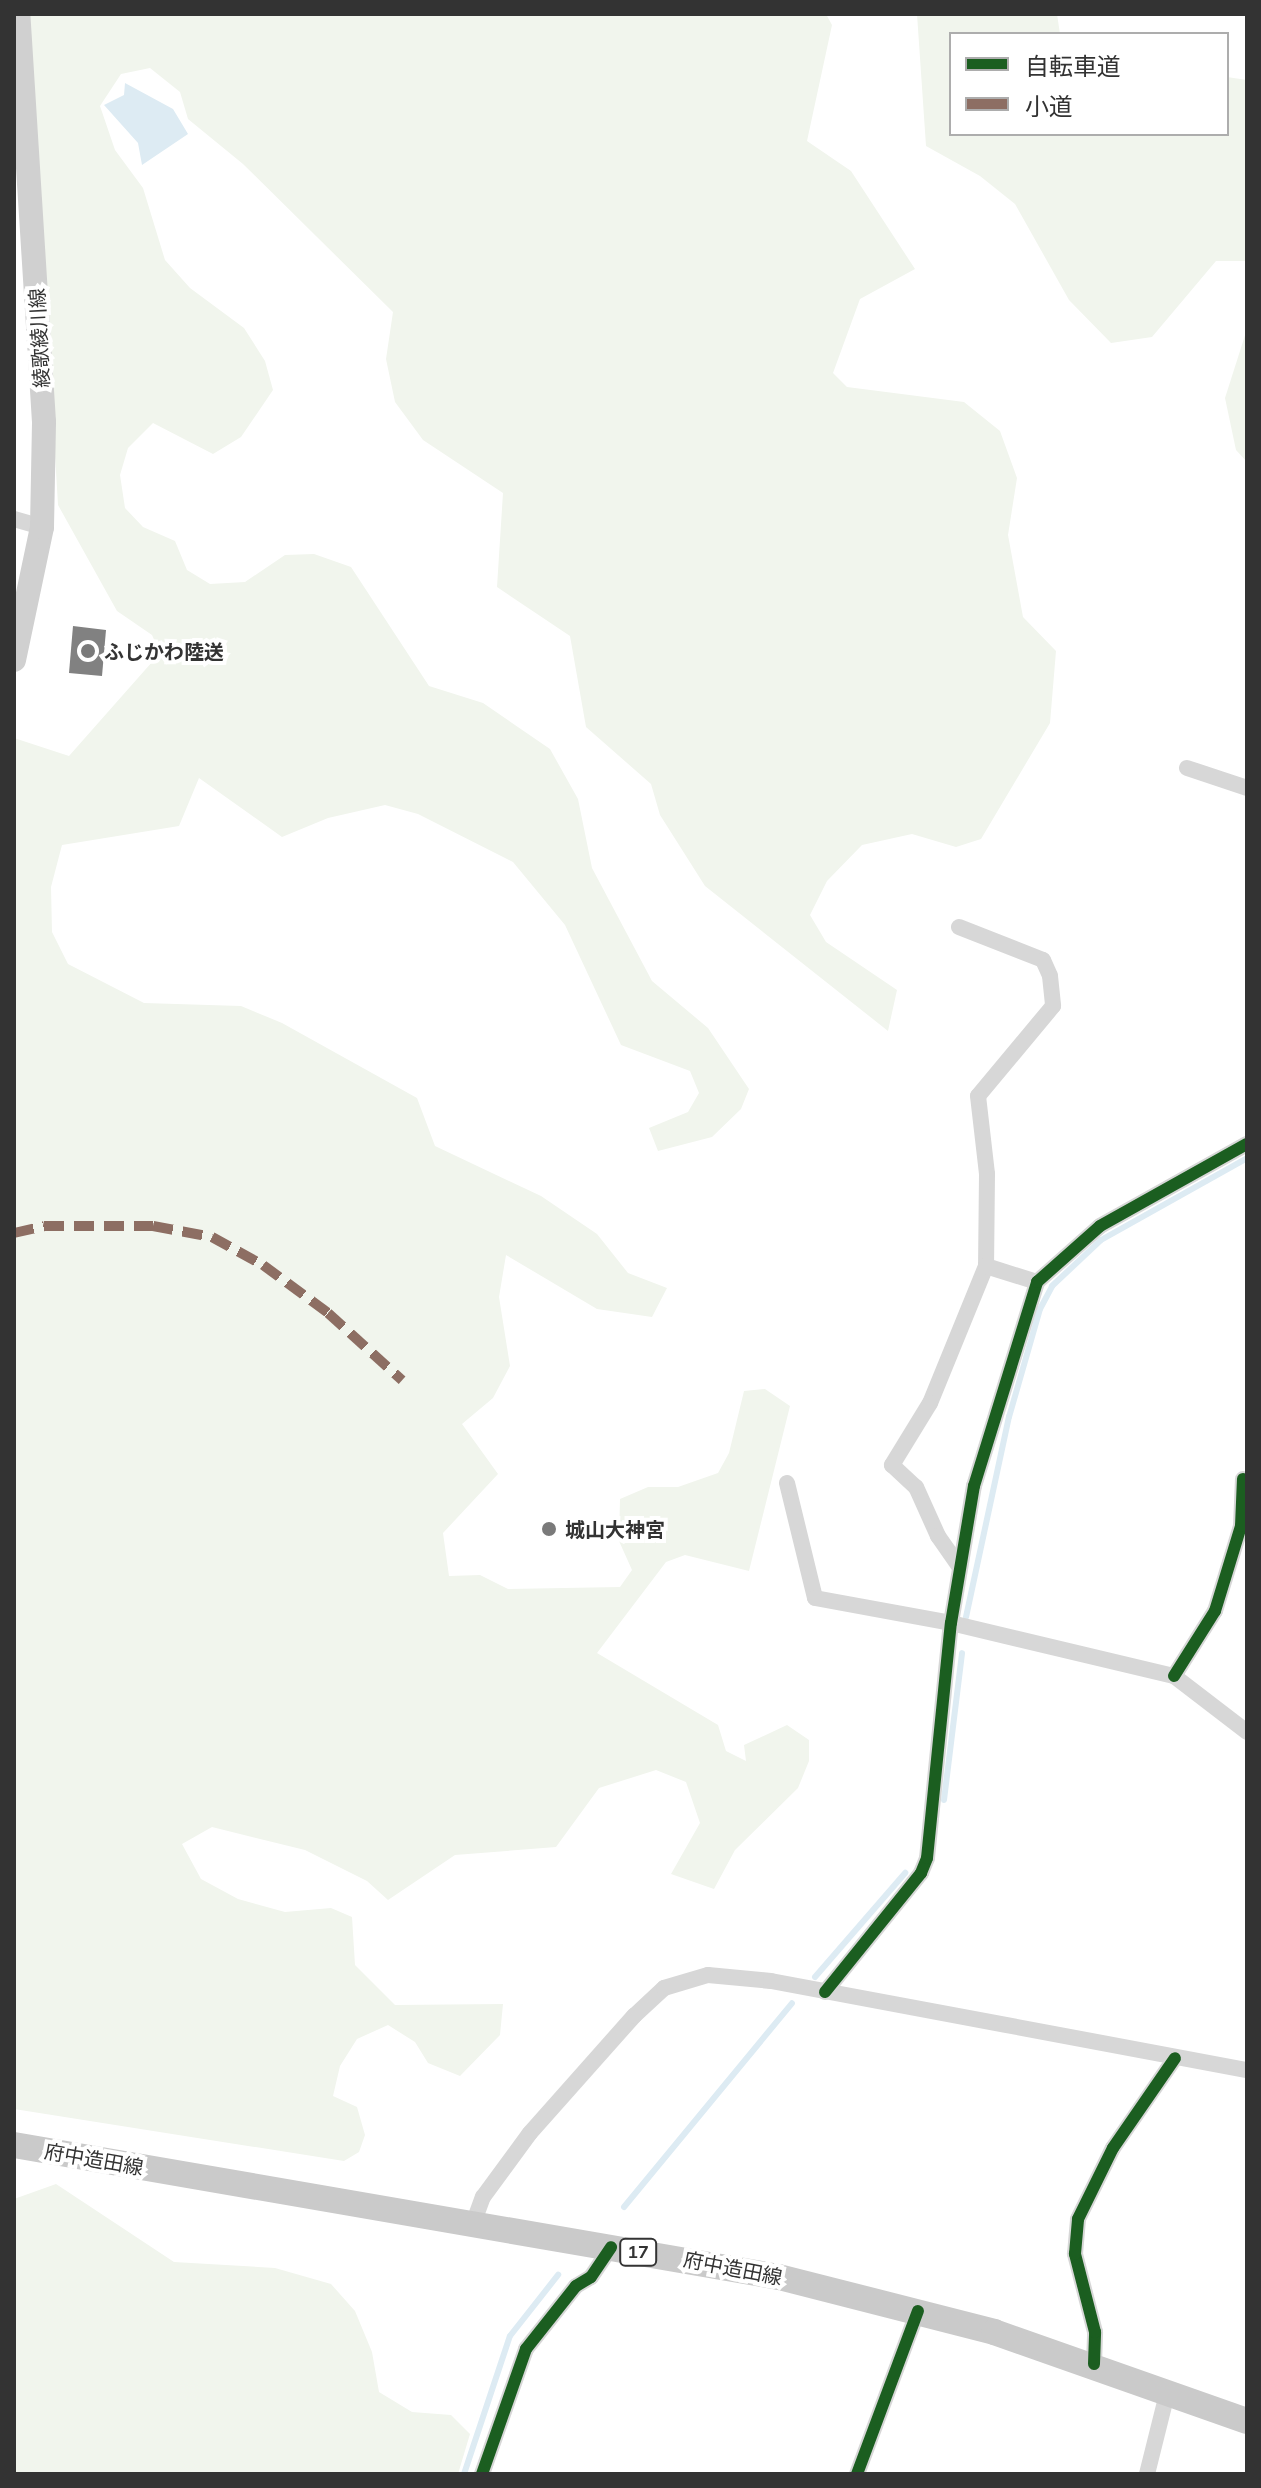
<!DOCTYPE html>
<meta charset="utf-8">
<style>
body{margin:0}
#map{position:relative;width:1261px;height:2488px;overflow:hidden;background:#fff;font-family:Mulish,"Noto Sans JP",sans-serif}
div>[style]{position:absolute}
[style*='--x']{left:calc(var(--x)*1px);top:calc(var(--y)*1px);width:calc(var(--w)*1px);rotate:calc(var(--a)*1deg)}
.green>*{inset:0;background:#f1f5ed}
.water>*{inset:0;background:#ddebf3}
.stream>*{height:6px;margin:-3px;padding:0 3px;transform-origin:3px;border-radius:3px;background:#ddebf3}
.building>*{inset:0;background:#818181}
.minor>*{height:16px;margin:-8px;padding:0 8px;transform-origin:8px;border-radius:8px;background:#d7d7d7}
.secondary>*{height:24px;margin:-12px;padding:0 12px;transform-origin:12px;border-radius:12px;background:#d0d0d0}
.primary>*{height:26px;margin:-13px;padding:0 13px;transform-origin:13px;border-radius:13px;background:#cacaca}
.quiet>*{height:10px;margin-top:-5px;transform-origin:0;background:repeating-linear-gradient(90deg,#8d6e63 0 20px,transparent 0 30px)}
.cycleway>*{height:12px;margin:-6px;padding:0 6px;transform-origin:6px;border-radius:6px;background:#1b5e20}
.dots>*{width:22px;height:22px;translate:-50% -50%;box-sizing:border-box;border:4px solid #fff;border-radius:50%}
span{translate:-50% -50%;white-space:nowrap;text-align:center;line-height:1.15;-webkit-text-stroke:8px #fff;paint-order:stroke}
.shield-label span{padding:2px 6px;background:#fff;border:2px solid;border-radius:6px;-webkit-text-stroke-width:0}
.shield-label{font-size:18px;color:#333;font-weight:700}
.street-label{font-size:20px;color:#333}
.poi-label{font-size:20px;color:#333;font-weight:700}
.left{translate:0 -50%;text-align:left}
.frame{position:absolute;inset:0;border:16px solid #333;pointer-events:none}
.legend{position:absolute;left:949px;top:32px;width:280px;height:104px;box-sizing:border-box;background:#fff;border:2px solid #adadad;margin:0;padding:10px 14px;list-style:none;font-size:24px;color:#333}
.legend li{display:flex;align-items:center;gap:16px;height:40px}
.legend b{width:40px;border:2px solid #adadad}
</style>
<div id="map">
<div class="green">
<div style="clip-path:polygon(29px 14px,826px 14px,832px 25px,807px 141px,851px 171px,915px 269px,860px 299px,833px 373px,847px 387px,964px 402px,1000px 431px,1017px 478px,1008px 535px,1023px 617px,1056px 651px,1050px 723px,981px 839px,956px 847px,912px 834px,862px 845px,827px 881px,810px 915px,826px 942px,897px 990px,888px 1031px,705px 886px,660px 815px,651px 784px,586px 727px,570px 636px,497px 587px,503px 493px,423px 440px,395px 402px,386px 359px,393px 312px,243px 164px,188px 119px,180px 92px,150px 68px,121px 74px,100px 106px,115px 150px,143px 188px,165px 260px,190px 288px,244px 328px,265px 361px,273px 390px,241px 437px,213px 454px,153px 423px,128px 448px,120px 475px,125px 508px,143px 527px,175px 541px,187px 570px,210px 584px,245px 582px,285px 555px,314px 554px,351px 567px,429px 686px,483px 703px,550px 749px,578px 799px,592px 868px,652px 981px,708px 1028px,749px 1089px,741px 1109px,712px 1137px,658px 1151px,649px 1128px,688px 1112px,699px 1093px,690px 1071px,621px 1045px,565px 925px,513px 862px,418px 814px,385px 805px,328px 818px,282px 837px,199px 778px,179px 826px,62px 845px,51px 887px,52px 932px,68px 964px,144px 1003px,241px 1006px,282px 1023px,417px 1098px,435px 1146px,541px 1196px,597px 1234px,628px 1273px,667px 1288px,652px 1317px,597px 1309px,506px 1255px,499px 1297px,510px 1366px,493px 1398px,462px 1424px,498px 1474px,443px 1533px,449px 1576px,480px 1575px,508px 1589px,620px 1587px,632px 1570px,619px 1541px,620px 1499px,648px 1487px,678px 1487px,718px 1473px,729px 1453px,744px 1391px,765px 1389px,790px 1406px,749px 1571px,685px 1555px,666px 1562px,597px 1653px,718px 1725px,726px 1751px,746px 1761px,744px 1745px,787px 1725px,809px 1740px,809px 1761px,798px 1788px,735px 1850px,714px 1889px,671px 1874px,700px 1823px,686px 1782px,656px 1770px,599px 1788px,556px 1847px,455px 1855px,388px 1900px,367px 1881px,305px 1850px,212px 1827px,182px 1844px,201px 1879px,238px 1899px,285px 1912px,331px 1908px,352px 1917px,355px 1965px,395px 2005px,503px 2004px,500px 2035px,460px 2076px,428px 2063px,415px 2042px,388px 2025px,357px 2039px,340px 2066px,333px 2096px,357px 2107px,365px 2135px,359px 2152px,344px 2161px,14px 2109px,14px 738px,69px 756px,160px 653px,152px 635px,117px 611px,58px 505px)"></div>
<div style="clip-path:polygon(917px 14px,1057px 14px,1060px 34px,951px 34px,951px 134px,1227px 134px,1227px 77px,1247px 80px,1247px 261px,1216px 261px,1152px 337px,1111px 343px,1069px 300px,1015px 204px,980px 176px,926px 146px)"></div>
<div style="clip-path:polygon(1247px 329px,1247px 462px,1236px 450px,1225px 398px)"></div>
<div style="clip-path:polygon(56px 2184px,174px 2262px,275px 2268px,331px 2284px,355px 2311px,372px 2352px,379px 2392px,412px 2412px,451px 2415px,470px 2434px,458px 2474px,14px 2474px,14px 2199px)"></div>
</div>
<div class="water">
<div style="clip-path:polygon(125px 83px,173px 109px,188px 134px,142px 165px,138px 143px,104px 105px,124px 95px)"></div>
</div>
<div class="stream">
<div style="--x:966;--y:1617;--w:205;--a:-77.9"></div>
<div style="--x:1009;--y:1417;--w:112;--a:-74"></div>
<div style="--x:1040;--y:1309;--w:26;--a:-62"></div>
<div style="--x:1052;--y:1286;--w:67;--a:-43.2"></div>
<div style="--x:1101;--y:1240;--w:167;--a:-29.3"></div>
<div style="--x:944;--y:1800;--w:148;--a:-83"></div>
<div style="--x:815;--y:1977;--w:138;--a:-49.1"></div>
<div style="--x:624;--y:2207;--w:264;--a:-50.5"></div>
<div style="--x:464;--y:2474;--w:145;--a:-71.6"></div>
<div style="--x:510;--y:2336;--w:78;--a:-51.8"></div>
</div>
<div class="building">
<div style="clip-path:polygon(73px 626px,106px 630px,102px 676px,69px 673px)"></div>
</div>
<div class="minor">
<div style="--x:14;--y:519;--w:29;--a:16"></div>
<div style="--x:1187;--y:768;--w:63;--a:18.4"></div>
<div style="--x:959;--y:927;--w:90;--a:21.4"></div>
<div style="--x:1043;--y:960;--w:17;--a:66"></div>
<div style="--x:1050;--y:976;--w:30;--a:84"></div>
<div style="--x:1053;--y:1006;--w:117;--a:129.8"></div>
<div style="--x:978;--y:1096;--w:79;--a:83.4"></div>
<div style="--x:987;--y:1174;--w:92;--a:90.6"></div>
<div style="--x:986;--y:1266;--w:148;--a:112.2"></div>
<div style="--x:930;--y:1403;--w:73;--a:121.5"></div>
<div style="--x:892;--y:1465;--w:33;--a:43"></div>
<div style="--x:916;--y:1487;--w:54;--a:65.8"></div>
<div style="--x:938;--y:1536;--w:37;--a:55"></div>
<div style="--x:986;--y:1266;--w:53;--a:17.4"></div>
<div style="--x:787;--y:1483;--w:118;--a:76.3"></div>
<div style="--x:815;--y:1598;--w:138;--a:10.4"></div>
<div style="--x:951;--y:1623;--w:229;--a:13.4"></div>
<div style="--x:1174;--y:1676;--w:92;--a:37.5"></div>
<div style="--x:1174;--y:1676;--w:77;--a:-57.8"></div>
<div style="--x:1215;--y:1611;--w:89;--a:-73"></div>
<div style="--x:1241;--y:1526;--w:47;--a:-87.6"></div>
<div style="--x:825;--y:1992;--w:153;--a:-51.1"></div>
<div style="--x:921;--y:1873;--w:16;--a:-68"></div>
<div style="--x:927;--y:1858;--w:236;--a:-84.2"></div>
<div style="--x:951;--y:1623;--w:139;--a:-80.5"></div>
<div style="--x:974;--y:1486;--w:214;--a:-72.8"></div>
<div style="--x:1037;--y:1282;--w:84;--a:-41.6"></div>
<div style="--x:1100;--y:1226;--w:168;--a:-29.2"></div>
<div style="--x:473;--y:2224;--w:29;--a:-70"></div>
<div style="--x:483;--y:2197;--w:79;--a:-53.7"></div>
<div style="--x:530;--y:2133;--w:157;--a:-48.4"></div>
<div style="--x:634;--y:2016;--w:41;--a:-43"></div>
<div style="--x:664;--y:1988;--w:46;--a:-16.5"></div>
<div style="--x:708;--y:1975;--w:63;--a:5.4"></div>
<div style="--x:771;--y:1981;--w:484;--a:10.6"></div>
<div style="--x:1094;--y:2364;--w:32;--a:-88"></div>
<div style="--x:1095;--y:2332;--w:81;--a:-104.4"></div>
<div style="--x:1075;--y:2254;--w:35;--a:-85"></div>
<div style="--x:1078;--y:2219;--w:79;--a:-63.8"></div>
<div style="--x:1113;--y:2148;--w:109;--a:-55.4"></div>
<div style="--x:482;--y:2474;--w:133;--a:-70.6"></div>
<div style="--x:526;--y:2349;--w:80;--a:-51.6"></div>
<div style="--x:576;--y:2286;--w:17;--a:-31"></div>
<div style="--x:591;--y:2277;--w:36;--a:-56"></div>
<div style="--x:857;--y:2474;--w:174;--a:-69.5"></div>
<div style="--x:1147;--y:2474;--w:87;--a:-76"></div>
</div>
<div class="secondary">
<div style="--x:14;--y:660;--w:136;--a:-78.1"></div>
<div style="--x:42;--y:527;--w:105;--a:-88.9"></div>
<div style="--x:44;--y:422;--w:409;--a:-93.6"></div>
</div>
<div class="primary">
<div style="--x:14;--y:2145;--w:776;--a:9.79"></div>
<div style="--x:779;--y:2277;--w:222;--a:14.3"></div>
<div style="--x:994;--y:2332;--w:268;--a:19.4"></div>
</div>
<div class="quiet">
<div style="--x:14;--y:1233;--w:31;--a:-13"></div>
<div style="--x:44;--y:1226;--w:109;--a:0"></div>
<div style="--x:153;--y:1226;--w:60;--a:10.6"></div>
<div style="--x:212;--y:1237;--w:58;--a:28.8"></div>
<div style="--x:263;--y:1265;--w:81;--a:36.4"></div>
<div style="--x:328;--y:1313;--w:100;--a:42.2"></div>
</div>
<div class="cycleway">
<div style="--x:1174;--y:1676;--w:77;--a:-57.8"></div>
<div style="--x:1215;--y:1611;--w:89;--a:-73"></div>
<div style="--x:1241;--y:1526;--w:47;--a:-87.6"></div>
<div style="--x:825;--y:1992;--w:153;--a:-51.1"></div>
<div style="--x:921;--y:1873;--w:16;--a:-68"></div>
<div style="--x:927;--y:1858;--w:236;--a:-84.2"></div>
<div style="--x:951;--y:1623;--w:139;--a:-80.5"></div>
<div style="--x:974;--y:1486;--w:214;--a:-72.8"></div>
<div style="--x:1037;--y:1282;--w:84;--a:-41.6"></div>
<div style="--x:1100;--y:1226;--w:168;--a:-29.2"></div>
<div style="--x:1094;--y:2364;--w:32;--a:-88"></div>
<div style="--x:1095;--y:2332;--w:81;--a:-104.4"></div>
<div style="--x:1075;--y:2254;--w:35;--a:-85"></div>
<div style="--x:1078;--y:2219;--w:79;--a:-63.8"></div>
<div style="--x:1113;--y:2148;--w:109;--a:-55.4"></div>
<div style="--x:482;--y:2474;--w:133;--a:-70.6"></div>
<div style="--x:526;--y:2349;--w:80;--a:-51.6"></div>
<div style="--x:576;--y:2286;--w:17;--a:-31"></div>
<div style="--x:591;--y:2277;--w:36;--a:-56"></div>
<div style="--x:857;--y:2474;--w:174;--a:-69.5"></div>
</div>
<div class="dots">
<div style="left:88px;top:651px;background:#7a7a7a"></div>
<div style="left:549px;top:1529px;background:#7a7a7a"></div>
</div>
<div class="shield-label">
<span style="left:638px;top:2252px">17</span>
</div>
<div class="street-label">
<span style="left:39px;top:338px;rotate:-93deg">綾歌綾川線</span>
<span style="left:94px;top:2159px;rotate:10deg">府中造田線</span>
<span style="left:733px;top:2268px;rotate:11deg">府中造田線</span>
</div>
<div class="poi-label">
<span class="left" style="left:104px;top:651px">ふじかわ陸送</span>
<span class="left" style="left:565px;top:1529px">城山大神宮</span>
</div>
<div class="frame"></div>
<ul class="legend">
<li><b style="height:10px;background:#1b5e20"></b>自転車道</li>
<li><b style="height:10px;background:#8d6e63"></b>小道</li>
</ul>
</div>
